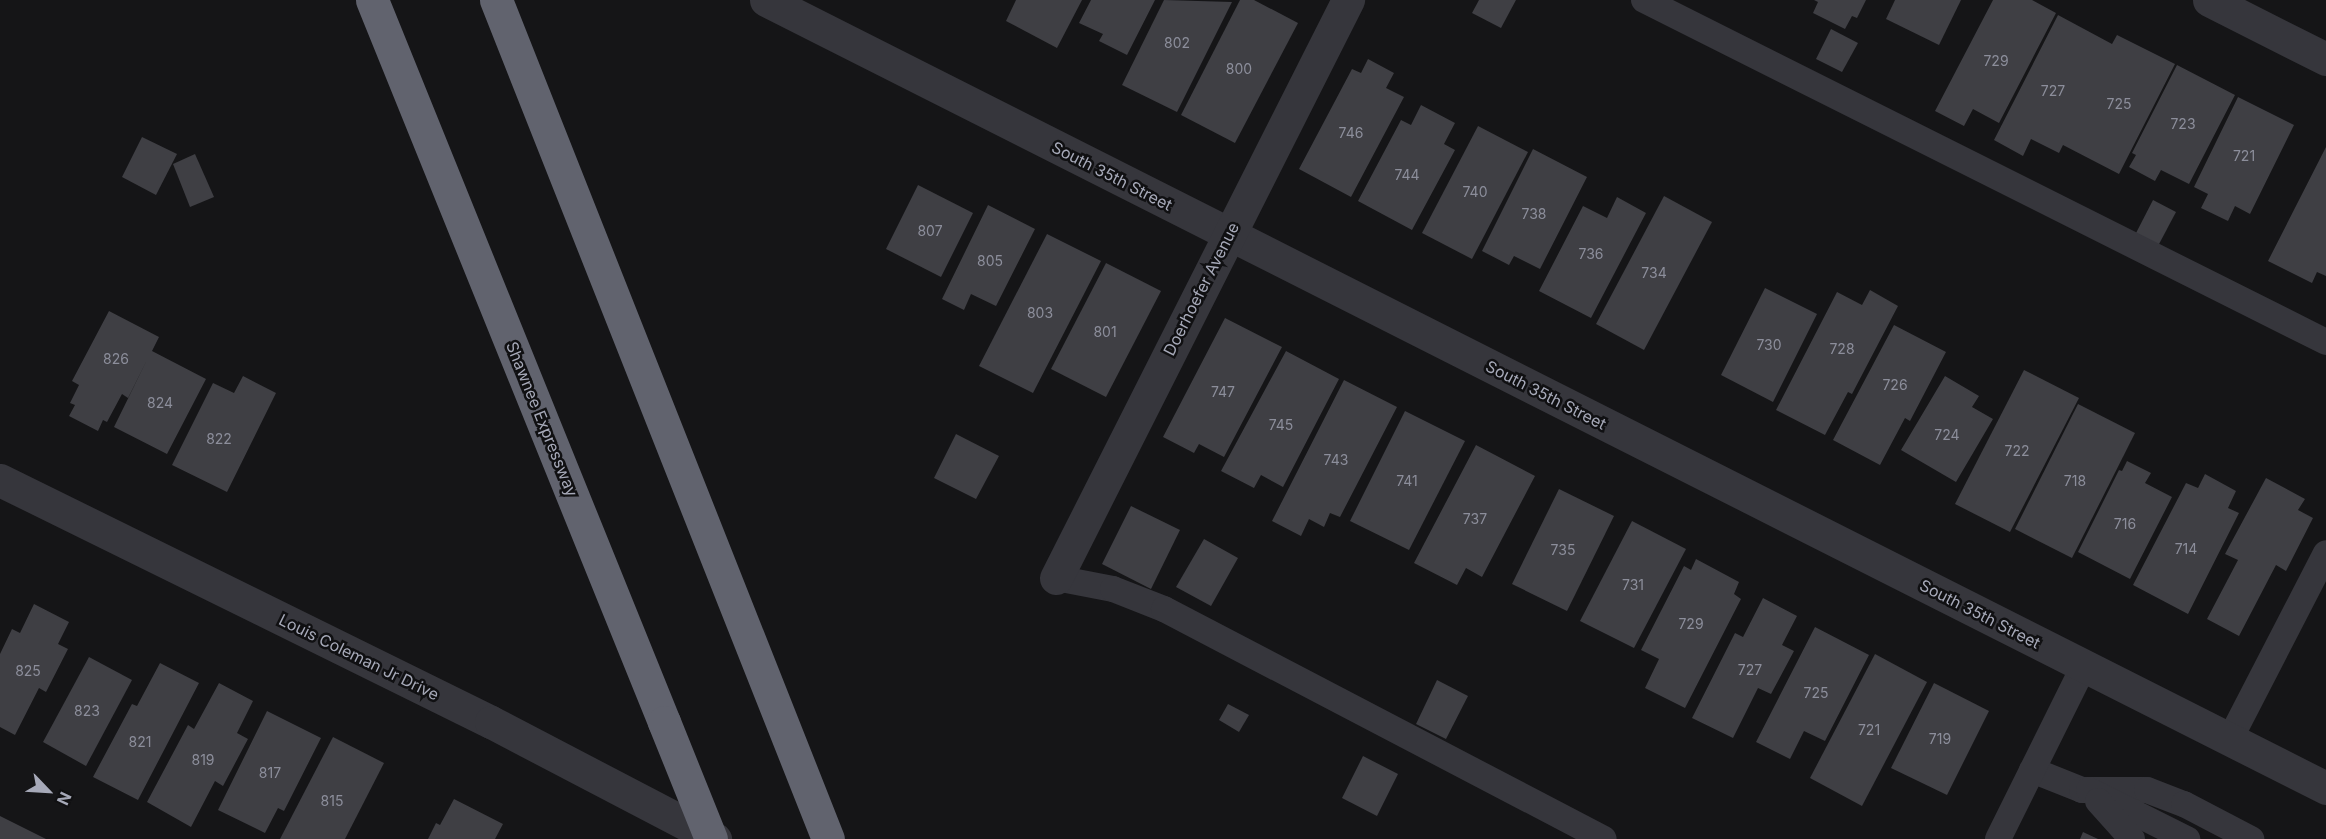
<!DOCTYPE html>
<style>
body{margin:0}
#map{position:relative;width:2326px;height:839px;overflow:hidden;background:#151517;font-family:Inter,sans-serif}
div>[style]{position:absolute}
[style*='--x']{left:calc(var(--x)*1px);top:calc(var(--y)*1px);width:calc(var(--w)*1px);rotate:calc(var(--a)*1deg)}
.building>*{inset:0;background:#3f3f44}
.service>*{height:26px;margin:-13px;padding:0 13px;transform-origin:13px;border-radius:13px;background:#36363c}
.minor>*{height:33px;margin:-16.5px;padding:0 16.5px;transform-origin:16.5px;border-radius:16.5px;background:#36363c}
.motorway>*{height:33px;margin:-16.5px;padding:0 16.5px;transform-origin:16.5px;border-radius:16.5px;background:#61636e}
.motorway-bridge>*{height:33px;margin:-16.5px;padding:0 16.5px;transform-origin:16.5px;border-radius:16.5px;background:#61636e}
span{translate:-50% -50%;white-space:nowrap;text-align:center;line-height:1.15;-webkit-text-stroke:5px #101012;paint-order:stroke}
.number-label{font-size:14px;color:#8c8e9b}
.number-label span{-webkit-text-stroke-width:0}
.street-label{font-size:16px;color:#a6a9b8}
.north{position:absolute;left:18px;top:761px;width:60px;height:60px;-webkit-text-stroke:4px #101012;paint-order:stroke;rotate:115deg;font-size:16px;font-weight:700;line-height:24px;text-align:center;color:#a6a9b8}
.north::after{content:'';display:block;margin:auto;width:21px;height:27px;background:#a6a9b8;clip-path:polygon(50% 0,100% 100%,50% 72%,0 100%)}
</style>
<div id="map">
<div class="building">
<div style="clip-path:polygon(1016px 0,1082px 0,1057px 48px,1006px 21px)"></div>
<div style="clip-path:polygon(1091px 0,1155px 0,1127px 55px,1099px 41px,1103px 34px,1079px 23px)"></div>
<div style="clip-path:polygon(1164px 0,1232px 2px,1177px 112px,1122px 85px)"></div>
<div style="clip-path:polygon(1240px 0,1254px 0,1298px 23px,1235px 143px,1181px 115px)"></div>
<div style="clip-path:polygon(1479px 0,1516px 0,1501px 28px,1472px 13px)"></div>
<div style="clip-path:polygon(1814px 0,1866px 0,1857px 18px,1852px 16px,1845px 29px,1813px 13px,1818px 2px)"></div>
<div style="clip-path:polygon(1895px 0,1961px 0,1939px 45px,1886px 19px)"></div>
<div style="clip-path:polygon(1993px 0,2032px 0,2056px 13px,1999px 123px,1973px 109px,1964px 126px,1935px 111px)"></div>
<div style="clip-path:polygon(2058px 15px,2112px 44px,2117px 35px,2175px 64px,2119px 174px,2063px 145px,2059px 153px,2031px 139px,2023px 156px,1994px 140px)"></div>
<div style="clip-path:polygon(1831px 29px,1858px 43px,1842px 72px,1816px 59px)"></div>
<div style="clip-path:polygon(1368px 59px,1394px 73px,1386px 88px,1404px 97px,1351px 197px,1299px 169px,1352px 69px,1361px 73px)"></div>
<div style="clip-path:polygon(2177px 65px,2235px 95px,2189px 184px,2161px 170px,2155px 181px,2129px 167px,2136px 155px,2132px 153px)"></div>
<div style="clip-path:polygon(2238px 97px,2294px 125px,2250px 214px,2235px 206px,2228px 221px,2201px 208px,2208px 194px,2194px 187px)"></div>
<div style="clip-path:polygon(1421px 105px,1455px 123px,1444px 144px,1455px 150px,1412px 230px,1358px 201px,1401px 120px,1411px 125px)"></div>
<div style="clip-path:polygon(1478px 126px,1528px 152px,1472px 259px,1422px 233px)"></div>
<div style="clip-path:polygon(142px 137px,177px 154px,156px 195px,122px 177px)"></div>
<div style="clip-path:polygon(2326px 147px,2326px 276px,2317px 272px,2312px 283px,2268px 261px)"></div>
<div style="clip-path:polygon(1533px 149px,1587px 177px,1540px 269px,1514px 256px,1509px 265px,1482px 251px)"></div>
<div style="clip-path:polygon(195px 154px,214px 197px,190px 207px,173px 164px)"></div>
<div style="clip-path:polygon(918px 185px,973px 213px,941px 277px,886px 249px)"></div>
<div style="clip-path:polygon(1664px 196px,1712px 222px,1644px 350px,1596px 324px)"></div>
<div style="clip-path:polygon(1617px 197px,1646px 213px,1591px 318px,1539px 291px,1583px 206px,1607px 218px)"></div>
<div style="clip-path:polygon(2153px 200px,2176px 212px,2158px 246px,2135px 235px)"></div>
<div style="clip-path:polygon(988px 205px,1035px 229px,996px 306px,971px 294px,964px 310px,942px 299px)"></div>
<div style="clip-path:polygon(1047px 234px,1101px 261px,1033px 393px,979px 366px)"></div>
<div style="clip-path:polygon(1106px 263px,1161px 291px,1106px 397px,1051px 369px)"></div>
<div style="clip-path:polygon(1765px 288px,1817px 314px,1773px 402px,1721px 375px)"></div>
<div style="clip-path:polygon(1870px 290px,1898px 306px,1852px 394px,1848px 392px,1825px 435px,1776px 410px,1837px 292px,1862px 305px)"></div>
<div style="clip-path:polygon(109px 311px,159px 337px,152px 351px,206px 379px,167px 454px,114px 427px,147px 360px,128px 398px,122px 394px,107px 422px,103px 420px,98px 431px,69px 416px,75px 405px,70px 403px,79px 385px,72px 381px)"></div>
<div style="clip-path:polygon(1225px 318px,1282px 347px,1224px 457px,1199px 444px,1194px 453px,1163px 437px)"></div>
<div style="clip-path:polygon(1894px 325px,1946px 352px,1910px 421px,1905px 418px,1880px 465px,1833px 440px)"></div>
<div style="clip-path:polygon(1286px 351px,1339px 379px,1283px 487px,1261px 475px,1254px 488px,1221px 471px)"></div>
<div style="clip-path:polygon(2024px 370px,2079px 398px,2010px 532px,1955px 504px)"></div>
<div style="clip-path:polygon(243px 376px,276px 393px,227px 492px,172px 465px,213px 383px,234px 393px)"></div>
<div style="clip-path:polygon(1945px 376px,1979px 396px,1972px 407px,1993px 419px,1956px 482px,1901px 450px)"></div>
<div style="clip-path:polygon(1344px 380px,1397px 407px,1340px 517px,1330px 513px,1324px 527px,1309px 519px,1301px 536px,1272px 521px)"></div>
<div style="clip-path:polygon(2078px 404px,2135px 433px,2072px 558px,2015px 529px)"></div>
<div style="clip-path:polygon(1405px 411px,1465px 441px,1409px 550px,1350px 521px)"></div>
<div style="clip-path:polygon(956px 434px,999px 456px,976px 499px,934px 478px)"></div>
<div style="clip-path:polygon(1476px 445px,1535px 476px,1482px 577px,1466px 568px,1457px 585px,1414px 563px)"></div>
<div style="clip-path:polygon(2127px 461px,2151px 473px,2145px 483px,2172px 497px,2130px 579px,2078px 552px,2119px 470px,2122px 471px)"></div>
<div style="clip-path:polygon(2205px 474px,2236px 491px,2228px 508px,2239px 513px,2188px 614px,2133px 585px,2186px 483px,2198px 488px)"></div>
<div style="clip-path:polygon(2266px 478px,2305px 499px,2298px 510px,2313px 518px,2286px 571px,2276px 565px,2239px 636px,2207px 619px,2238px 560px,2225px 554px)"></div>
<div style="clip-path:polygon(1559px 489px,1614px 516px,1567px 611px,1512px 584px)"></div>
<div style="clip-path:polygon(1131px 506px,1180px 530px,1151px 589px,1102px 564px)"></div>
<div style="clip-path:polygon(1632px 521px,1686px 549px,1634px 648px,1580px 621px)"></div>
<div style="clip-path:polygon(1204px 539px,1238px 558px,1211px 606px,1176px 587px)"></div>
<div style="clip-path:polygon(1696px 559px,1739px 582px,1734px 594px,1741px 599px,1685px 708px,1645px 688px,1659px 659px,1641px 650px,1684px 566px,1691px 570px)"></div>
<div style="clip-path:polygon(1763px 598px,1797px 616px,1782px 645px,1794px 651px,1771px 694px,1758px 688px,1733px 738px,1692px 718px,1735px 633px,1743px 637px)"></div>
<div style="clip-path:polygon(34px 604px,69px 622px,58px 644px,68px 649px,46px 692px,39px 688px,15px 735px,0 727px,0 654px,12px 629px,20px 633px)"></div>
<div style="clip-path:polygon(1815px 627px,1869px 655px,1825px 741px,1804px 731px,1790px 759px,1756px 742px)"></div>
<div style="clip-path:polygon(1875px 654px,1927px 682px,1862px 806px,1810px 778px)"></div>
<div style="clip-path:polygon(89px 657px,132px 680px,86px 766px,43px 742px)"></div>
<div style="clip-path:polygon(160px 663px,199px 683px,138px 800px,93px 777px,132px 704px,137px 706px)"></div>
<div style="clip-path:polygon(1437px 680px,1468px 696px,1446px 739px,1416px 724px)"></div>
<div style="clip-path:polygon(219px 683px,253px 701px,237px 733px,248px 739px,223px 786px,215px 781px,191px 827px,147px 802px,188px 725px,194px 729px)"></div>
<div style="clip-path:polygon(1934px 683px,1989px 711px,1947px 795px,1891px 768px)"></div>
<div style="clip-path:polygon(1228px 704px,1249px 715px,1239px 732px,1219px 720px)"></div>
<div style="clip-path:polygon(267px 711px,321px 738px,284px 811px,278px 808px,265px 833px,218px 810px)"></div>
<div style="clip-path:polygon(333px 737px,384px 763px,345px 839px,280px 839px)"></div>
<div style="clip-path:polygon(1363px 756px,1398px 774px,1377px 816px,1342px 798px)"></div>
<div style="clip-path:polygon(454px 799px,503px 824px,495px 839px,428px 839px,436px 823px,440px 825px)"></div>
<div style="clip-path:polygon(0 816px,46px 839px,0 839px)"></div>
<div style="clip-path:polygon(2083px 832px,2098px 839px,2080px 839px)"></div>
</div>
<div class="service">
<div style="--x:1644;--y:0;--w:763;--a:26.63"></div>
<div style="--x:1056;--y:578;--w:58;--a:10.9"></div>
<div style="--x:1113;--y:589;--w:55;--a:21.4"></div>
<div style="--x:1164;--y:609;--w:496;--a:27.6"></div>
<div style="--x:2230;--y:739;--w:209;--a:-62.7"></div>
<div style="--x:2032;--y:770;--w:54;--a:21.8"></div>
<div style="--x:2082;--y:790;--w:65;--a:0"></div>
<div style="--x:2147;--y:790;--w:40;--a:21"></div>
<div style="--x:2184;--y:804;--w:76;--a:27.6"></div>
<div style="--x:2089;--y:790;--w:110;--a:26.6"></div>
<div style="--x:2098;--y:801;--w:51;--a:48.2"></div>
<div style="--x:1998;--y:839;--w:193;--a:-63.6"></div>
</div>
<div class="minor">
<div style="--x:766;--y:0;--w:1748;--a:26.8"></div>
<div style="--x:2209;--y:0;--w:131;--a:26.8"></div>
<div style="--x:0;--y:480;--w:547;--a:26.24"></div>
<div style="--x:491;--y:722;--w:253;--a:27.6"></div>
<div style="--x:1056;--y:578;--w:648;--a:-63.2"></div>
</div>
<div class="motorway">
<div style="--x:372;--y:0;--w:779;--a:67.98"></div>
<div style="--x:496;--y:0;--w:902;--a:68.41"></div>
</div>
<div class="motorway-bridge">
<div style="--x:664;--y:722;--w:126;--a:68.1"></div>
</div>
<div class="number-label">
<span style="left:1177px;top:43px">802</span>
<span style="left:1996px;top:61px">729</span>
<span style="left:1239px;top:69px">800</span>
<span style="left:2053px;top:91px">727</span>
<span style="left:2119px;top:104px">725</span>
<span style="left:2183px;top:124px">723</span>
<span style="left:1351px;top:133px">746</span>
<span style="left:2244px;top:156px">721</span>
<span style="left:1407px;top:175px">744</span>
<span style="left:1475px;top:192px">740</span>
<span style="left:1534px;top:214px">738</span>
<span style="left:930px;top:231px">807</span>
<span style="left:1591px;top:254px">736</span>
<span style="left:990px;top:261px">805</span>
<span style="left:1654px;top:273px">734</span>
<span style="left:1040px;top:313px">803</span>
<span style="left:1105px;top:332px">801</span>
<span style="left:1769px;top:345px">730</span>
<span style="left:1842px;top:349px">728</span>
<span style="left:116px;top:359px">826</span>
<span style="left:1895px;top:385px">726</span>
<span style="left:1223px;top:392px">747</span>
<span style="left:160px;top:403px">824</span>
<span style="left:1281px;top:425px">745</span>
<span style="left:1947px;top:435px">724</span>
<span style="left:219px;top:439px">822</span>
<span style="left:2017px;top:451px">722</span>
<span style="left:1336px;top:460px">743</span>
<span style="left:1407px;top:481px">741</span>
<span style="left:2075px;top:481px">718</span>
<span style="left:1475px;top:519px">737</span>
<span style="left:2125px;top:524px">716</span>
<span style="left:2186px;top:549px">714</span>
<span style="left:1563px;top:550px">735</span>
<span style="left:1633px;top:585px">731</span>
<span style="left:1691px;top:624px">729</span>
<span style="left:1750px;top:670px">727</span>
<span style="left:28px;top:671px">825</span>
<span style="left:1816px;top:693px">725</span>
<span style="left:87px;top:711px">823</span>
<span style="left:1869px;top:730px">721</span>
<span style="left:1940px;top:739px">719</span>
<span style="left:140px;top:742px">821</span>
<span style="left:203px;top:760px">819</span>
<span style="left:270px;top:773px">817</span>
<span style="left:332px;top:801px">815</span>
</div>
<div class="street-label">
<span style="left:1112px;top:176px;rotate:27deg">South 35th Street</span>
<span style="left:1201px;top:289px;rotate:-63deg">Doerhoefer Avenue</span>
<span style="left:1546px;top:395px;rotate:27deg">South 35th Street</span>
<span style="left:542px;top:419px;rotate:68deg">Shawnee Expressway</span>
<span style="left:1980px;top:614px;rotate:27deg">South 35th Street</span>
<span style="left:359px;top:657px;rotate:26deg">Louis Coleman Jr Drive</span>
</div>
<div class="north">N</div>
</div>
